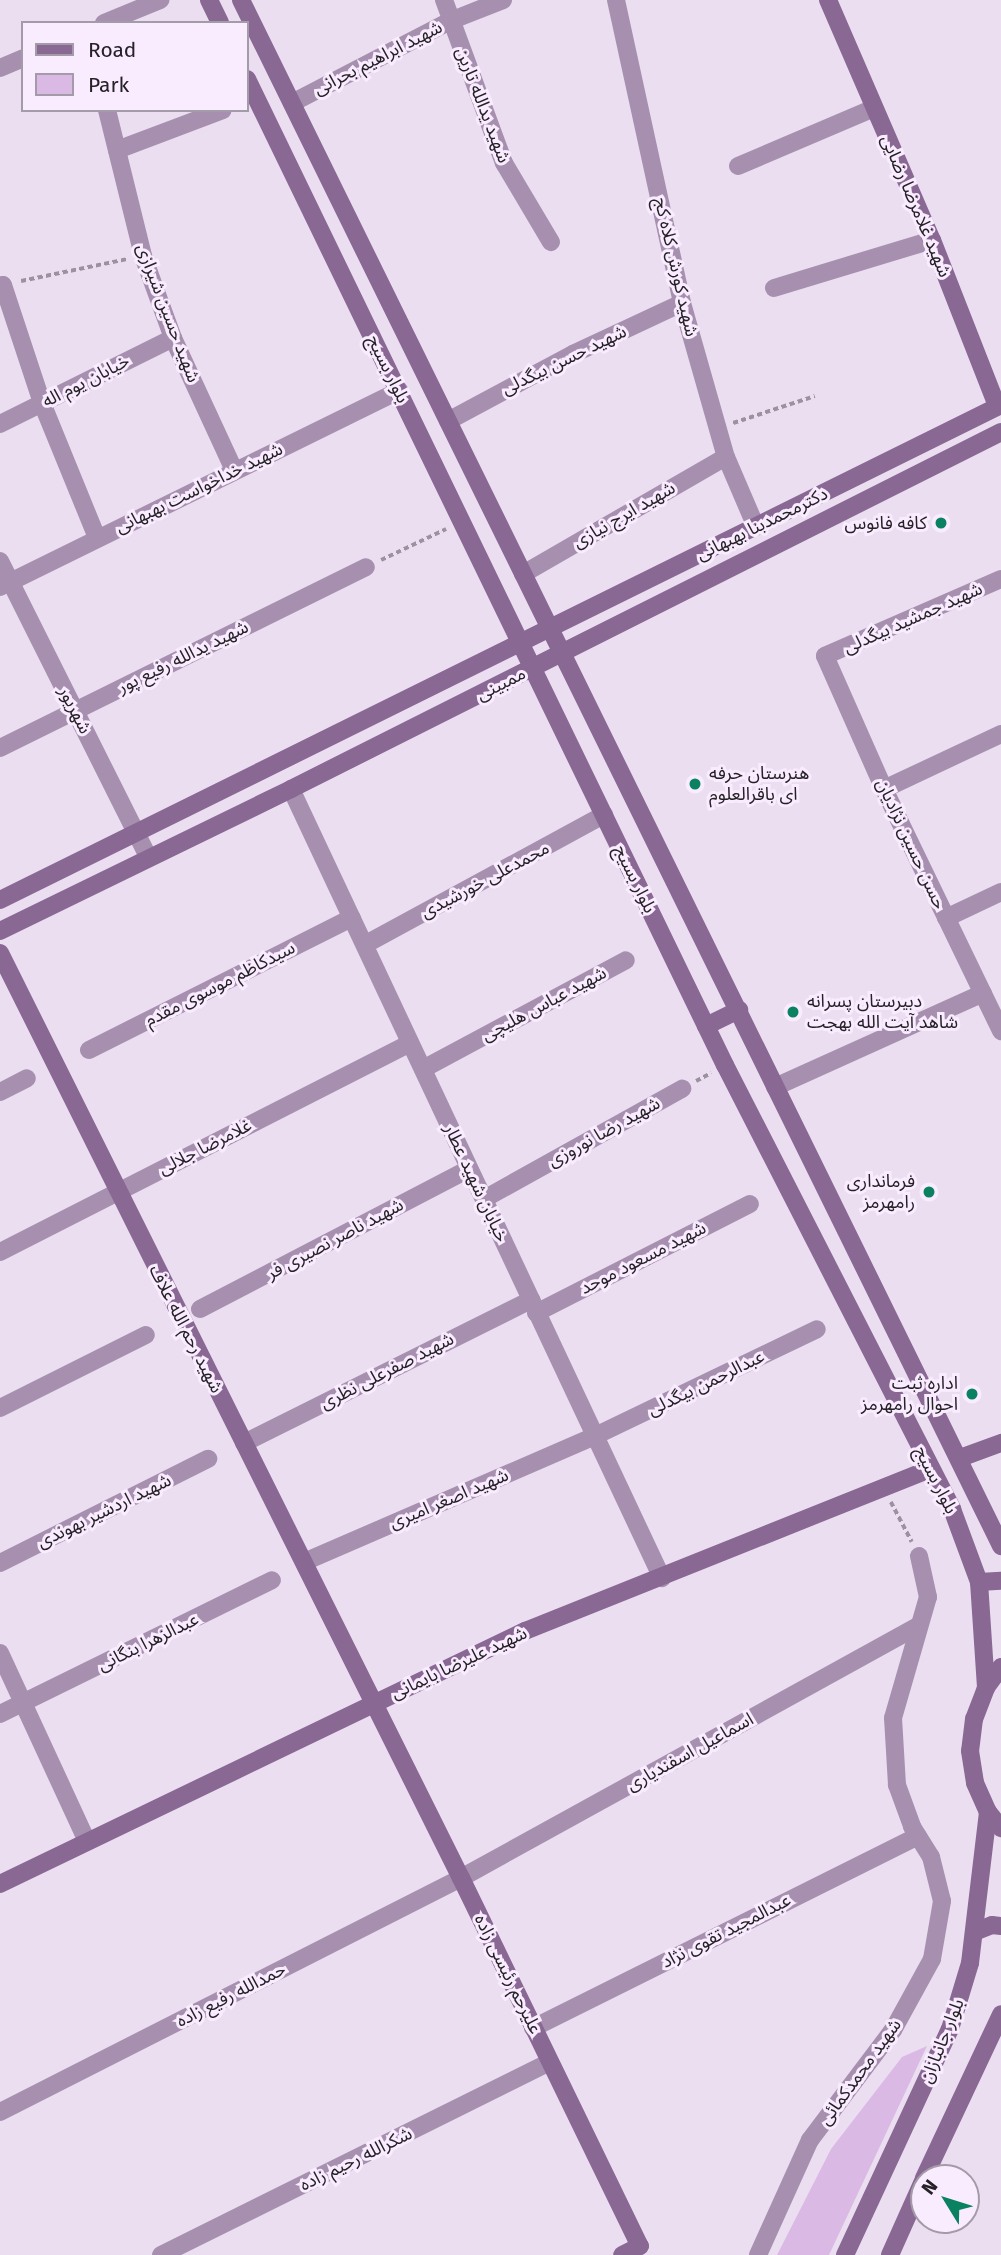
<!DOCTYPE html>
<meta charset="utf-8">
<style>
body{margin:0}
#map{position:relative;width:1001px;height:2255px;overflow:hidden;background:#ecdef1;font-family:"Fira Sans","Noto Sans Arabic",sans-serif}
div>[style]{position:absolute}
[style*='--x']{left:calc(var(--x)*1px);top:calc(var(--y)*1px);width:calc(var(--w)*1px);rotate:calc(var(--a)*1deg)}
.green>*{inset:0;background:#dabae5}
.path>*{height:3.5px;margin-top:-1.75px;transform-origin:0;background:repeating-linear-gradient(90deg,#9b919f 0 5px,transparent 0 8.5px)}
.street>*{height:18px;margin:-9px;padding:0 9px;transform-origin:9px;border-radius:9px;background:#a790af}
.secondary>*{height:18px;margin:-9px;padding:0 9px;transform-origin:9px;border-radius:9px;background:#896894}
.dots>*{width:19px;height:19px;translate:-50% -50%;box-sizing:border-box;border:4px solid #f9ecfe;border-radius:50%}
span{translate:-50% -50%;white-space:nowrap;text-align:center;line-height:1.15;-webkit-text-stroke:6px #f9ecfe;paint-order:stroke}
.street-label{font-size:18px;color:#252127}
.poi-label{font-size:18px;color:#252127}
.right{translate:-100% -50%;text-align:right}
.left{translate:0 -50%;text-align:left}
.legend{position:absolute;left:21px;top:21px;width:228px;height:91px;box-sizing:border-box;background:#f9ecfe;border:2px solid #a49ba8;margin:0;padding:9px 12px;list-style:none;font-size:21px;color:#252127}
.legend li{display:flex;align-items:center;gap:14px;height:35px}
.legend b{width:35px;border:2px solid #a49ba8}
.north{position:absolute;left:910px;top:2164px;width:70px;height:70px;box-sizing:border-box;background:#f9ecfe;border:2px solid #a49ba8;border-radius:50%;rotate:308deg;font-size:19px;font-weight:700;line-height:28px;text-align:center;color:#252127}
.north::after{content:'';display:block;margin:auto;width:24px;height:32px;background:#0a8261;clip-path:polygon(50% 0,100% 100%,50% 72%,0 100%)}
</style>
<div id="map">
<div class="green">
<div style="clip-path:polygon(927px 2046px,829px 2255px,777px 2255px,831px 2149px,902px 2057px)"></div>
</div>
<div class="path">
<div style="--x:21;--y:281;--w:108;--a:-11.7"></div>
<div style="--x:733;--y:423;--w:86;--a:-18.2"></div>
<div style="--x:381;--y:560;--w:72;--a:-25.5"></div>
<div style="--x:696;--y:1081;--w:17;--a:-28"></div>
<div style="--x:891;--y:1502;--w:45;--a:62.3"></div>
</div>
<div class="street">
<div style="--x:444;--y:0;--w:174;--a:69.8"></div>
<div style="--x:504;--y:163;--w:92;--a:59.3"></div>
<div style="--x:616;--y:0;--w:310;--a:77.7"></div>
<div style="--x:682;--y:303;--w:160;--a:74.1"></div>
<div style="--x:726;--y:457;--w:76;--a:66.8"></div>
<div style="--x:104;--y:23;--w:61;--a:-22.3"></div>
<div style="--x:0;--y:68;--w:25;--a:-23"></div>
<div style="--x:292;--y:103;--w:178;--a:-27.4"></div>
<div style="--x:450;--y:21;--w:57;--a:-21.6"></div>
<div style="--x:107;--y:110;--w:150;--a:76.1"></div>
<div style="--x:143;--y:256;--w:87;--a:69.9"></div>
<div style="--x:173;--y:338;--w:145;--a:65.2"></div>
<div style="--x:117;--y:150;--w:113;--a:-20.7"></div>
<div style="--x:738;--y:166;--w:148;--a:-23.1"></div>
<div style="--x:0;--y:286;--w:3;--a:-18"></div>
<div style="--x:3;--y:285;--w:124;--a:71.7"></div>
<div style="--x:42;--y:403;--w:146;--a:67.8"></div>
<div style="--x:774;--y:288;--w:165;--a:-16.9"></div>
<div style="--x:448;--y:421;--w:142;--a:-28.2"></div>
<div style="--x:573;--y:354;--w:120;--a:-25.1"></div>
<div style="--x:0;--y:424;--w:193;--a:-26.4"></div>
<div style="--x:0;--y:561;--w:332;--a:63.4"></div>
<div style="--x:523;--y:574;--w:234;--a:-30"></div>
<div style="--x:1001;--y:579;--w:192;--a:156.4"></div>
<div style="--x:825;--y:656;--w:145;--a:66.1"></div>
<div style="--x:884;--y:789;--w:269;--a:64.2"></div>
<div style="--x:0;--y:587;--w:445;--a:-26.2"></div>
<div style="--x:0;--y:748;--w:408;--a:-26.3"></div>
<div style="--x:291;--y:789;--w:872;--a:64.82"></div>
<div style="--x:884;--y:789;--w:129;--a:-25.2"></div>
<div style="--x:946;--y:918;--w:61;--a:-25.3"></div>
<div style="--x:366;--y:944;--w:271;--a:-28.5"></div>
<div style="--x:89;--y:1050;--w:294;--a:-26.7"></div>
<div style="--x:423;--y:1069;--w:230;--a:-28.2"></div>
<div style="--x:775;--y:1087;--w:228;--a:-24.3"></div>
<div style="--x:0;--y:1092;--w:30;--a:-27"></div>
<div style="--x:484;--y:1199;--w:227;--a:-29.1"></div>
<div style="--x:0;--y:1252;--w:460;--a:-27"></div>
<div style="--x:200;--y:1309;--w:303;--a:-27.5"></div>
<div style="--x:536;--y:1313;--w:240;--a:-27"></div>
<div style="--x:0;--y:1408;--w:163;--a:-26.6"></div>
<div style="--x:244;--y:1443;--w:321;--a:-26.5"></div>
<div style="--x:304;--y:1562;--w:317;--a:-23.4"></div>
<div style="--x:595;--y:1436;--w:246;--a:-25.7"></div>
<div style="--x:0;--y:1563;--w:233;--a:-26.6"></div>
<div style="--x:0;--y:1653;--w:207;--a:65.2"></div>
<div style="--x:0;--y:1714;--w:303;--a:-26.2"></div>
<div style="--x:533;--y:2028;--w:430;--a:-26.5"></div>
<div style="--x:0;--y:2112;--w:517;--a:-26.91"></div>
<div style="--x:461;--y:1878;--w:522;--a:-28.87"></div>
<div style="--x:161;--y:2255;--w:434;--a:-26.4"></div>
<div style="--x:758;--y:2255;--w:126;--a:-65.7"></div>
<div style="--x:810;--y:2140;--w:138;--a:-53"></div>
<div style="--x:893;--y:2030;--w:81;--a:-61.2"></div>
<div style="--x:932;--y:1959;--w:59;--a:-80.2"></div>
<div style="--x:942;--y:1901;--w:45;--a:-104"></div>
<div style="--x:931;--y:1857;--w:36;--a:-122"></div>
<div style="--x:912;--y:1826;--w:44;--a:-110.1"></div>
<div style="--x:897;--y:1785;--w:67;--a:-93.4"></div>
<div style="--x:893;--y:1718;--w:126;--a:-73.9"></div>
<div style="--x:928;--y:1597;--w:42;--a:-102.4"></div>
</div>
<div class="secondary">
<div style="--x:209;--y:0;--w:25;--a:64"></div>
<div style="--x:241;--y:0;--w:1723;--a:63.82"></div>
<div style="--x:828;--y:0;--w:262;--a:66.6"></div>
<div style="--x:932;--y:240;--w:178;--a:68.6"></div>
<div style="--x:247;--y:79;--w:1096;--a:64.14"></div>
<div style="--x:725;--y:1065;--w:499;--a:62.9"></div>
<div style="--x:952;--y:1509;--w:78;--a:69.7"></div>
<div style="--x:979;--y:1582;--w:106;--a:86.2"></div>
<div style="--x:0;--y:900;--w:1117;--a:-26.31"></div>
<div style="--x:0;--y:931;--w:324;--a:-26"></div>
<div style="--x:291;--y:789;--w:795;--a:-26.69"></div>
<div style="--x:0;--y:953;--w:1034;--a:63.51"></div>
<div style="--x:461;--y:1878;--w:409;--a:64.1"></div>
<div style="--x:640;--y:2246;--w:20;--a:153"></div>
<div style="--x:706;--y:1026;--w:37;--a:-26"></div>
<div style="--x:960;--y:1458;--w:44;--a:-20.1"></div>
<div style="--x:979;--y:1582;--w:22;--a:-3"></div>
<div style="--x:1001;--y:1667;--w:26;--a:126"></div>
<div style="--x:986;--y:1688;--w:33;--a:111"></div>
<div style="--x:974;--y:1719;--w:32;--a:97"></div>
<div style="--x:970;--y:1751;--w:32;--a:81"></div>
<div style="--x:975;--y:1783;--w:32;--a:66"></div>
<div style="--x:988;--y:1812;--w:21;--a:51"></div>
<div style="--x:0;--y:1884;--w:583;--a:-25.73"></div>
<div style="--x:525;--y:1631;--w:436;--a:-21.8"></div>
<div style="--x:974;--y:1932;--w:19;--a:-21"></div>
<div style="--x:992;--y:1925;--w:9;--a:6"></div>
<div style="--x:924;--y:2178;--w:181;--a:-64.8"></div>
<div style="--x:845;--y:2255;--w:249;--a:-65.1"></div>
<div style="--x:950;--y:2029;--w:69;--a:-73.1"></div>
<div style="--x:970;--y:1963;--w:152;--a:-83.2"></div>
<div style="--x:890;--y:2255;--w:83;--a:-65.9"></div>
</div>
<div class="dots">
<div style="left:941px;top:523px;background:#0a8261"></div>
<div style="left:695px;top:784px;background:#0a8261"></div>
<div style="left:793px;top:1012px;background:#0a8261"></div>
<div style="left:929px;top:1192px;background:#0a8261"></div>
<div style="left:972px;top:1394px;background:#0a8261"></div>
</div>
<div class="street-label">
<span style="left:378px;top:58px;rotate:-27deg">شهید ابراهیم بحرانی</span>
<span style="left:483px;top:105px;rotate:69deg">شهید یدالله تارین</span>
<span style="left:916px;top:206px;rotate:67deg">شهید غلامرضا رضایی</span>
<span style="left:676px;top:267px;rotate:77deg">شهید کورش کلاه کج</span>
<span style="left:168px;top:313px;rotate:69deg">شهید حسین شیرازی</span>
<span style="left:564px;top:360px;rotate:-26deg">شهید حسن بیگدلی</span>
<span style="left:388px;top:369px;rotate:64deg">بلوار بسیج</span>
<span style="left:86px;top:381px;rotate:-27deg">خیابان یوم اله</span>
<span style="left:199px;top:488px;rotate:-26deg">شهید خداخواست بهبهانی</span>
<span style="left:624px;top:515px;rotate:-30deg">شهید ایرج نیازی</span>
<span style="left:762px;top:524px;rotate:-26deg">دکترمحمدبنا بهبهانی</span>
<span style="left:913px;top:618px;rotate:-24deg">شهید جمشید بیگدلی</span>
<span style="left:183px;top:657px;rotate:-26deg">شهید یدالله رفیع پور</span>
<span style="left:501px;top:684px;rotate:-27deg">ممبینی</span>
<span style="left:75px;top:710px;rotate:63deg">شهریور</span>
<span style="left:911px;top:844px;rotate:65deg">حسن حسین نژادیان</span>
<span style="left:635px;top:879px;rotate:64deg">بلوار بسیج</span>
<span style="left:485px;top:880px;rotate:-28deg">محمدعلی خورشیدی</span>
<span style="left:220px;top:984px;rotate:-27deg">سیدکاظم موسوی مقدم</span>
<span style="left:544px;top:1004px;rotate:-28deg">شهید عباس هلیچی</span>
<span style="left:604px;top:1132px;rotate:-29deg">شهید رضا نوروزی</span>
<span style="left:205px;top:1147px;rotate:-27deg">غلامرضا جلالی</span>
<span style="left:476px;top:1183px;rotate:65deg">خیابان شهید عطار</span>
<span style="left:335px;top:1239px;rotate:-28deg">شهید ناصر نصیری فر</span>
<span style="left:643px;top:1258px;rotate:-27deg">شهید مسعود موحد</span>
<span style="left:186px;top:1329px;rotate:63deg">شهید رحم الله علاف</span>
<span style="left:387px;top:1371px;rotate:-27deg">شهید صفرعلی نظری</span>
<span style="left:706px;top:1383px;rotate:-26deg">عبدالرحمن بیگدلی</span>
<span style="left:936px;top:1480px;rotate:63deg">بلوار بسیج</span>
<span style="left:449px;top:1499px;rotate:-23deg">شهید اصغر امیری</span>
<span style="left:104px;top:1511px;rotate:-26deg">شهید اردشیر بهوندی</span>
<span style="left:148px;top:1642px;rotate:-26deg">عبدالزهرا بنگانی</span>
<span style="left:459px;top:1663px;rotate:-25deg">شهید علیرضا بایمانی</span>
<span style="left:690px;top:1752px;rotate:-29deg">اسماعیل اسفندیاری</span>
<span style="left:726px;top:1931px;rotate:-27deg">عبدالمجید تقوی نژاد</span>
<span style="left:508px;top:1974px;rotate:64deg">علیرحم رئیسی زاده</span>
<span style="left:231px;top:1995px;rotate:-27deg">حمدالله رفیع زاده</span>
<span style="left:942px;top:2041px;rotate:-68deg">بلوار جانبازان</span>
<span style="left:860px;top:2072px;rotate:-54deg">شهید محمدکمائی</span>
<span style="left:356px;top:2159px;rotate:-26deg">شکرالله رحیم زاده</span>
</div>
<div class="poi-label">
<span class="right" style="left:927px;top:523px">کافه فانوس</span>
<span class="left" style="left:709px;top:784px">هنرستان حرفه<br>ای باقرالعلوم</span>
<span class="left" style="left:807px;top:1012px">دبیرستان پسرانه<br>شاهد آیت الله بهجت</span>
<span class="right" style="left:915px;top:1192px">فرمانداری<br>رامهرمز</span>
<span class="right" style="left:958px;top:1394px">اداره ثبت<br>احوال رامهرمز</span>
</div>
<ul class="legend">
<li><b style="height:9px;background:#896894"></b>Road</li>
<li><b style="height:19px;background:#dabae5"></b>Park</li>
</ul>
<div class="north">N</div>
</div>
